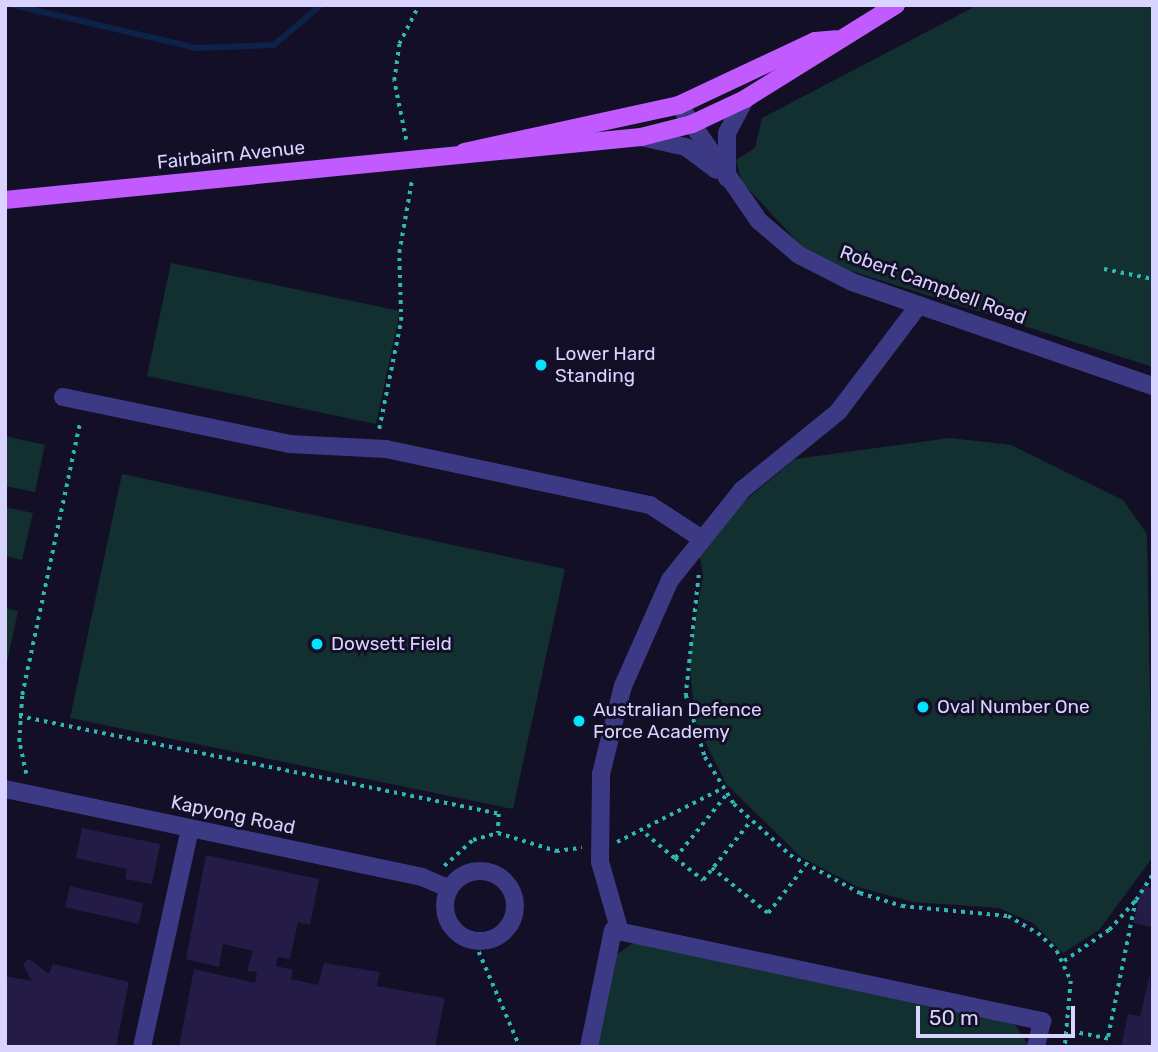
<!DOCTYPE html>
<style>
body{margin:0}
#map{position:relative;width:1158px;height:1052px;overflow:hidden;background:#130f26;font-family:Rubik,sans-serif}
div>[style]{position:absolute}
[style*='--x']{left:calc(var(--x)*1px);top:calc(var(--y)*1px);width:calc(var(--w)*1px);rotate:calc(var(--a)*1deg)}
.green>*{inset:0;background:#12302f}
.stream>*{height:6px;margin:-3px;padding:0 3px;transform-origin:3px;border-radius:3px;background:#0c2248}
.building>*{inset:0;background:#241b47}
.path>*{height:3.5px;margin-top:-1.75px;transform-origin:0;background:repeating-linear-gradient(90deg,#2fb8b0 0 3.5px,transparent 0 8.5px)}
.minor>*{height:18px;margin:-9px;padding:0 9px;transform-origin:9px;border-radius:9px;background:#3d3a85}
.minor>.ring{margin:-9px;padding:0;box-sizing:content-box;background:none;border:18px solid #3d3a85;border-radius:50%}
.major>*{height:18px;margin:-9px;padding:0 9px;transform-origin:9px;border-radius:9px;background:#c25bff}
.dots>*{width:19px;height:19px;translate:-50% -50%;box-sizing:border-box;border:4px solid #130f26;border-radius:50%}
span{translate:-50% -50%;white-space:nowrap;text-align:center;line-height:1.15;-webkit-text-stroke:6px #130f26;paint-order:stroke}
.street-label{font-size:19px;color:#d9d4ff}
.poi-label{font-size:19px;color:#d9d4ff}
.left{translate:0 -50%;text-align:left}
.frame{position:absolute;inset:0;border:7px solid #d9d4ff;pointer-events:none}
.scale{position:absolute;left:916px;top:1006px;width:159px;height:32px;box-sizing:border-box;border:4px solid #d9d4ff;border-top:0;padding-left:9px;font-size:21px;line-height:24px;white-space:nowrap;color:#d9d4ff;-webkit-text-stroke:5px #130f26;paint-order:stroke}
</style>
<div id="map">
<div class="green">
<div style="clip-path:polygon(978px 5px,1153px 5px,1153px 367px,845px 269px,804px 249px,742px 182px,736px 160px,755px 148px,762px 118px)"></div>
<div style="clip-path:polygon(171px 263px,400px 311px,376px 424px,147px 376px)"></div>
<div style="clip-path:polygon(5px 436px,45px 445px,35px 492px,5px 486px)"></div>
<div style="clip-path:polygon(950px 438px,1011px 445px,1123px 500px,1147px 534px,1153px 857px,1099px 930px,1063px 953px,1033px 923px,999px 908px,913px 902px,858px 887px,801px 857px,726px 784px,695px 721px,689px 657px,703px 576px,699px 552px,729px 514px,795px 459px)"></div>
<div style="clip-path:polygon(122px 474px,565px 569px,513px 809px,70px 718px)"></div>
<div style="clip-path:polygon(5px 507px,33px 513px,22px 560px,5px 556px)"></div>
<div style="clip-path:polygon(5px 608px,18px 611px,5px 672px)"></div>
<div style="clip-path:polygon(634px 942px,1012px 1020px,1029px 1047px,596px 1047px,615px 956px)"></div>
</div>
<div class="stream">
<div style="--x:13;--y:5;--w:188;--a:13.2"></div>
<div style="--x:196;--y:48;--w:78;--a:-2.2"></div>
<div style="--x:274;--y:45;--w:62;--a:-40.4"></div>
</div>
<div class="building">
<div style="clip-path:polygon(82px 828px,160px 844px,152px 884px,125px 879px,127px 869px,76px 858px)"></div>
<div style="clip-path:polygon(206px 855px,319px 879px,310px 925px,298px 922px,290px 959px,278px 957px,276px 966px,293px 970px,291px 979px,318px 985px,324px 963px,380px 972px,377px 986px,445px 998px,435px 1047px,179px 1047px,194px 969px,255px 983px,257px 972px,247px 971px,253px 951px,223px 944px,219px 967px,186px 959px)"></div>
<div style="clip-path:polygon(70px 886px,143px 903px,139px 924px,65px 907px)"></div>
<div style="clip-path:polygon(1142px 886px,1153px 888px,1153px 927px,1133px 923px)"></div>
<div style="clip-path:polygon(29px 959px,49px 974px,53px 964px,129px 982px,116px 1047px,5px 1047px,5px 976px,32px 981px,23px 964px)"></div>
<div style="clip-path:polygon(1150px 974px,1153px 1047px,1121px 1047px,1128px 1014px,1140px 1016px)"></div>
</div>
<div class="path">
<div style="--x:406;--y:140;--w:60;--a:-101.5"></div>
<div style="--x:394;--y:81;--w:37;--a:-82"></div>
<div style="--x:399;--y:44;--w:44;--a:-62.9"></div>
<div style="--x:1104;--y:269;--w:50;--a:11.5"></div>
<div style="--x:379;--y:429;--w:110;--a:-78.5"></div>
<div style="--x:401;--y:321;--w:68;--a:-91.7"></div>
<div style="--x:399;--y:253;--w:75;--a:-80"></div>
<div style="--x:699;--y:575;--w:121;--a:96.2"></div>
<div style="--x:686;--y:695;--w:65;--a:73"></div>
<div style="--x:705;--y:757;--w:55;--a:58.3"></div>
<div style="--x:734;--y:804;--w:76;--a:42.3"></div>
<div style="--x:790;--y:855;--w:80;--a:28.5"></div>
<div style="--x:860;--y:893;--w:44;--a:17.2"></div>
<div style="--x:902;--y:906;--w:106;--a:5.4"></div>
<div style="--x:1008;--y:916;--w:34;--a:30"></div>
<div style="--x:1038;--y:933;--w:26;--a:43"></div>
<div style="--x:1057;--y:951;--w:33;--a:65"></div>
<div style="--x:1071;--y:981;--w:66;--a:95.2"></div>
<div style="--x:19;--y:716;--w:490;--a:11.5"></div>
<div style="--x:499;--y:814;--w:19;--a:93"></div>
<div style="--x:26;--y:774;--w:33;--a:-102"></div>
<div style="--x:19;--y:742;--w:47;--a:-86.3"></div>
<div style="--x:22;--y:695;--w:280;--a:-78"></div>
<div style="--x:646;--y:834;--w:38;--a:40"></div>
<div style="--x:675;--y:858;--w:82;--a:-50.9"></div>
<div style="--x:617;--y:842;--w:119;--a:-27"></div>
<div style="--x:675;--y:858;--w:36;--a:38"></div>
<div style="--x:703;--y:880;--w:75;--a:-51"></div>
<div style="--x:444;--y:866;--w:39;--a:-42"></div>
<div style="--x:473;--y:840;--w:26;--a:-16"></div>
<div style="--x:498;--y:833;--w:61;--a:17.2"></div>
<div style="--x:556;--y:851;--w:26;--a:-7"></div>
<div style="--x:712;--y:868;--w:72;--a:38.8"></div>
<div style="--x:768;--y:913;--w:60;--a:-51.8"></div>
<div style="--x:1136;--y:900;--w:31;--a:-57"></div>
<div style="--x:479;--y:952;--w:103;--a:66.7"></div>
<div style="--x:1064;--y:961;--w:55;--a:-34.6"></div>
<div style="--x:1109;--y:930;--w:40;--a:-48"></div>
<div style="--x:1136;--y:900;--w:142;--a:101.4"></div>
<div style="--x:1108;--y:1039;--w:41;--a:-168.7"></div>
</div>
<div class="minor">
<div style="--x:679;--y:105;--w:141;--a:55.4"></div>
<div style="--x:759;--y:221;--w:52;--a:40.4"></div>
<div style="--x:799;--y:255;--w:59;--a:27"></div>
<div style="--x:852;--y:282;--w:318;--a:19.1"></div>
<div style="--x:641;--y:137;--w:46;--a:12.5"></div>
<div style="--x:686;--y:147;--w:38;--a:37"></div>
<div style="--x:727;--y:178;--w:45;--a:-90"></div>
<div style="--x:727;--y:133;--w:38;--a:-62"></div>
<div style="--x:63;--y:397;--w:231;--a:11.7"></div>
<div style="--x:289;--y:444;--w:97;--a:3"></div>
<div style="--x:386;--y:449;--w:245;--a:12"></div>
<div style="--x:626;--y:500;--w:25;--a:12"></div>
<div style="--x:650;--y:505;--w:59;--a:33.1"></div>
<div style="--x:5;--y:789;--w:426;--a:11.9"></div>
<div style="--x:422;--y:877;--w:30;--a:23"></div>
<div class="ring" style="left:445px;top:871px;width:52px;height:52px"></div>
<div style="--x:620;--y:932;--w:73;--a:-105.9"></div>
<div style="--x:600;--y:862;--w:88;--a:-89.3"></div>
<div style="--x:601;--y:774;--w:91;--a:-76"></div>
<div style="--x:623;--y:686;--w:116;--a:-66.1"></div>
<div style="--x:670;--y:580;--w:115;--a:-51.3"></div>
<div style="--x:742;--y:490;--w:124;--a:-39.1"></div>
<div style="--x:838;--y:412;--w:134;--a:-52.9"></div>
<div style="--x:142;--y:1047;--w:224;--a:-77.6"></div>
<div style="--x:589;--y:1047;--w:119;--a:-78.4"></div>
<div style="--x:613;--y:930;--w:439;--a:12"></div>
<div style="--x:1042;--y:1021;--w:27;--a:103"></div>
</div>
<div class="major">
<div style="--x:464;--y:152;--w:220;--a:-12.3"></div>
<div style="--x:679;--y:105;--w:150;--a:-25.2"></div>
<div style="--x:815;--y:41;--w:21;--a:-5"></div>
<div style="--x:5;--y:200;--w:639;--a:-5.66"></div>
<div style="--x:641;--y:137;--w:53;--a:-14.3"></div>
<div style="--x:692;--y:124;--w:59;--a:-25.3"></div>
<div style="--x:745;--y:99;--w:178;--a:-31.9"></div>
</div>
<div class="dots">
<div style="left:541px;top:365px;background:#00e5ff"></div>
<div style="left:317px;top:644px;background:#00e5ff"></div>
<div style="left:923px;top:707px;background:#00e5ff"></div>
<div style="left:579px;top:721px;background:#00e5ff"></div>
</div>
<div class="street-label">
<span style="left:231px;top:155px;rotate:-6deg">Fairbairn Avenue</span>
<span style="left:933px;top:285px;rotate:20deg">Robert Campbell Road</span>
<span style="left:233px;top:815px;rotate:12deg">Kapyong Road</span>
</div>
<div class="poi-label">
<span class="left" style="left:555px;top:365px">Lower Hard<br>Standing</span>
<span class="left" style="left:331px;top:644px">Dowsett Field</span>
<span class="left" style="left:937px;top:707px">Oval Number One</span>
<span class="left" style="left:593px;top:721px">Australian Defence<br>Force Academy</span>
</div>
<div class="frame"></div>
<div class="scale">50 m</div>
</div>
